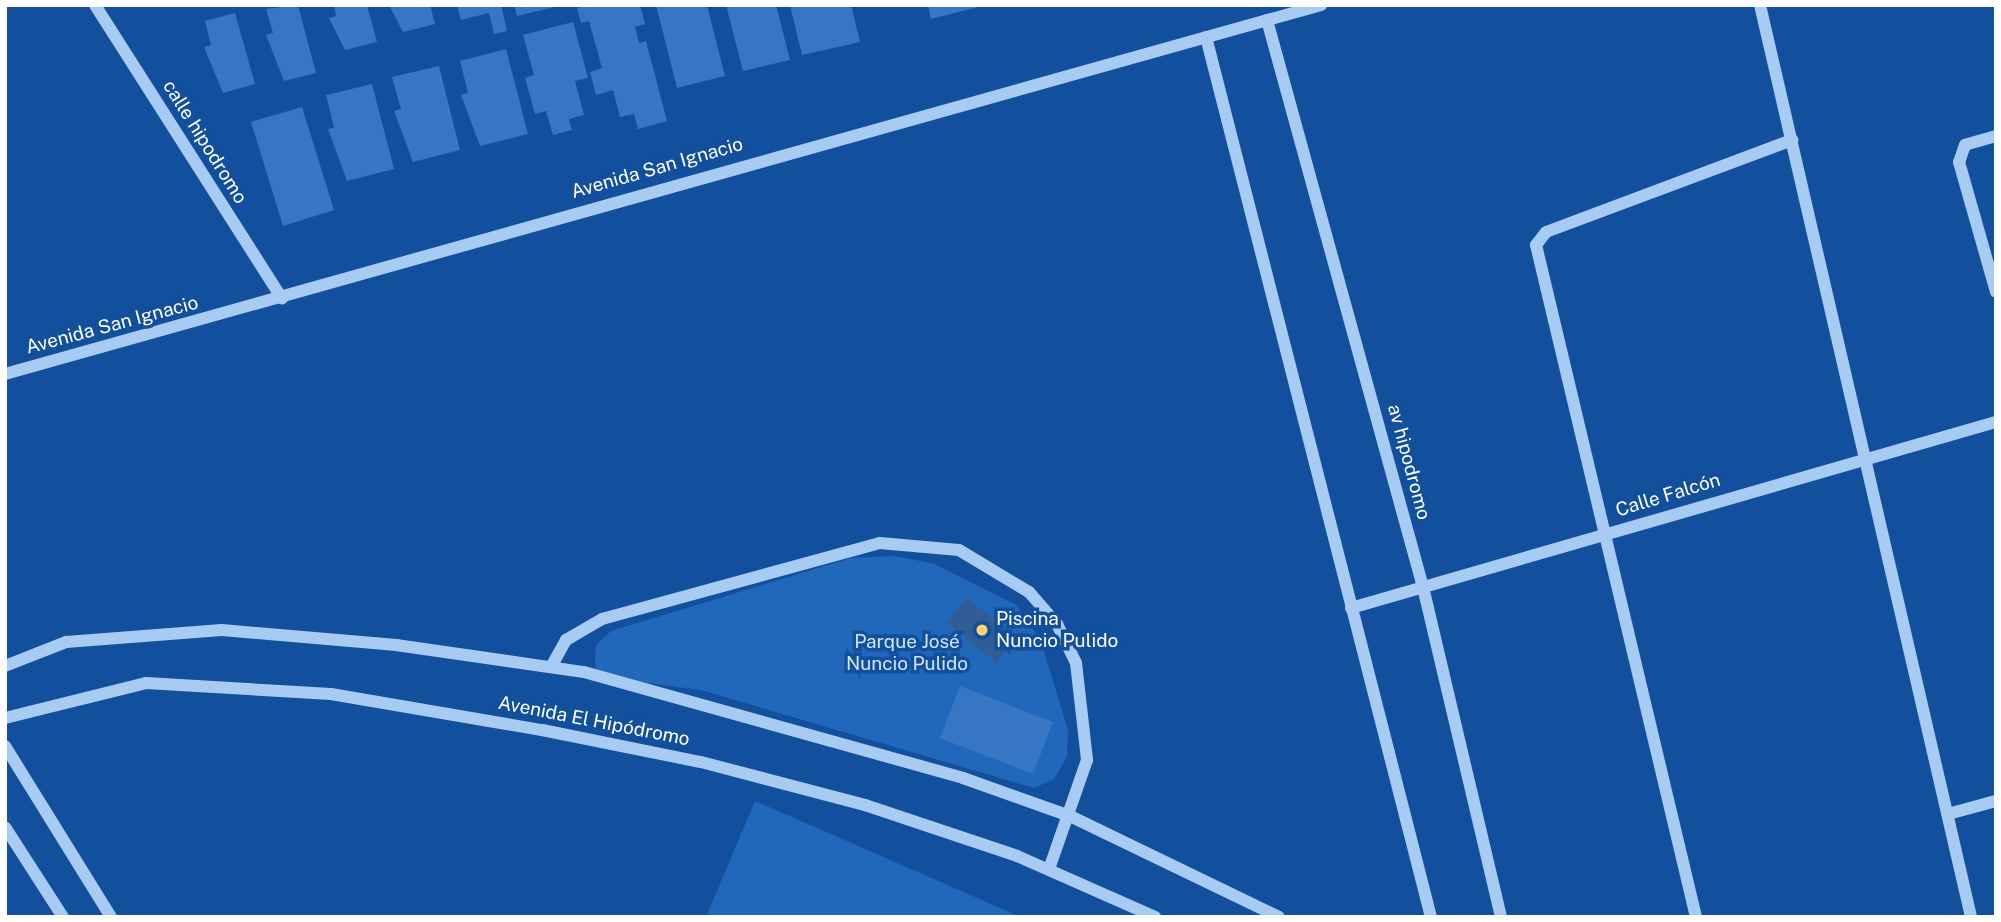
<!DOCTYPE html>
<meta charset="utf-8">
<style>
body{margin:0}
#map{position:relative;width:2001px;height:922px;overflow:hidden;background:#12509d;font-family:"Public Sans",sans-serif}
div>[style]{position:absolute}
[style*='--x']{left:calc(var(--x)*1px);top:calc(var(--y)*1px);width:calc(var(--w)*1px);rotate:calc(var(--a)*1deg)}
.green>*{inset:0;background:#2168bb}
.water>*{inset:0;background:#305d96}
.building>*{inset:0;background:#3676c3}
.minor>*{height:12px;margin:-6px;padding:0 6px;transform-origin:6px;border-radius:6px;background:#a8cbf4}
.dots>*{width:19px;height:19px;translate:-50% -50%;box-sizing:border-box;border:4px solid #12509d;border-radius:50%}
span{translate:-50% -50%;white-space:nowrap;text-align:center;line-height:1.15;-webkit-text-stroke:7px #12509d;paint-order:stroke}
.street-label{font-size:19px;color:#fff}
.poi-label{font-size:19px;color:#fff}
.left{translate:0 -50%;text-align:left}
.park-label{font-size:19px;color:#d1e6fe}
.frame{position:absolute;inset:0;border:7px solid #fff;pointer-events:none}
</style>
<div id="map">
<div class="green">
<div style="clip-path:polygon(893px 556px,932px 563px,1016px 605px,1040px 639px,1068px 730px,1067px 757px,1054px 779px,1034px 788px,701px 690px,608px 678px,595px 667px,596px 645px,611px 631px,851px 558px)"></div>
<div style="clip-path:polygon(755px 801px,1021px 917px,706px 917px)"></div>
</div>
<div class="water">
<div style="clip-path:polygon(967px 598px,1016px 637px,997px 663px,947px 623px)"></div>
</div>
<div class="building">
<div style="clip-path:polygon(298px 5px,316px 73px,284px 81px,266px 35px,273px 33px,266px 9px)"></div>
<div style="clip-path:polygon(334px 5px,367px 5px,377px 42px,345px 50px,329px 18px,336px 16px)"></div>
<div style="clip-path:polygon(389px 5px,430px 5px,435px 24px,403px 32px)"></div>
<div style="clip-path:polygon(457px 5px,501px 5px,507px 31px,494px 34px,489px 13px,461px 20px)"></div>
<div style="clip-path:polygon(514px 5px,559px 5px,559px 6px,517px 16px)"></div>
<div style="clip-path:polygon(588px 5px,640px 5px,645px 24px,635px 27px,639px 43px,646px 41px,667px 121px,638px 129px,634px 114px,620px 117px,613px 90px,596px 95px,590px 72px,602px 68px,589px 21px,581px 23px,577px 8px)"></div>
<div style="clip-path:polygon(656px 5px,707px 5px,725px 76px,677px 88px)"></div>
<div style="clip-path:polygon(726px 5px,776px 5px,790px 60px,743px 71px)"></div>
<div style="clip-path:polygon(790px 5px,851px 5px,860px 42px,802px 55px)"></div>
<div style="clip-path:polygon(928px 5px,977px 5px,978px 7px,931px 19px)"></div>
<div style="clip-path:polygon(235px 13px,255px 84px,223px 93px,204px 47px,211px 45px,205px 21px)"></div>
<div style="clip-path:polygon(573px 22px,588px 78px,575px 81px,584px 115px,569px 119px,572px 130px,553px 135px,546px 111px,535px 114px,525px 78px,534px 75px,523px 35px)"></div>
<div style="clip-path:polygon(506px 49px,528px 134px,480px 146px,461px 95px,468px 93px,460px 61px)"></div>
<div style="clip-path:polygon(439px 66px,460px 150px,413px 162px,394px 111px,401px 109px,392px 77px)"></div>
<div style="clip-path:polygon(372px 84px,394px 169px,347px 181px,328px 129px,334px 128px,326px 95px)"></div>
<div style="clip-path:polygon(302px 107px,334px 210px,283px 226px,251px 122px)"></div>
<div style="clip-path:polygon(960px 686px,1053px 722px,1033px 774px,940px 738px)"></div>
</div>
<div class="minor">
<div style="--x:95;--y:5;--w:348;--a:57.5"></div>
<div style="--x:1760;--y:5;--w:936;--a:76.97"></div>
<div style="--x:1267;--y:20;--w:588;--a:74.62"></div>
<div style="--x:1423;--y:587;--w:339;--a:76.7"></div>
<div style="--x:1206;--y:37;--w:908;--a:75.66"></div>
<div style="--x:1996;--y:136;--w:32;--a:164"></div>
<div style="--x:1965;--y:145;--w:18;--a:109"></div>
<div style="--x:1959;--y:162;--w:135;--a:74.1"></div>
<div style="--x:5;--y:374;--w:1367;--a:-15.66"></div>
<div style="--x:1351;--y:608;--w:671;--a:-16.09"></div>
<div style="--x:5;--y:666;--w:66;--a:-21.5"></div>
<div style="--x:66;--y:642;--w:156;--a:-4.4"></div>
<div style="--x:222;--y:630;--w:175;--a:4.9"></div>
<div style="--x:396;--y:645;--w:190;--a:8.2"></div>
<div style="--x:584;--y:672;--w:394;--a:15.6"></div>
<div style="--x:963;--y:778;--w:114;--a:19.6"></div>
<div style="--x:1070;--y:816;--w:232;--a:25.8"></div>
<div style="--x:551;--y:667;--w:31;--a:-61"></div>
<div style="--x:566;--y:640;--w:42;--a:-30.3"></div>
<div style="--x:602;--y:619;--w:288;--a:-15.3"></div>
<div style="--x:880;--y:543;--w:79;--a:5.1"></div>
<div style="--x:959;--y:550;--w:82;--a:31"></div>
<div style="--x:1029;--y:592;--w:43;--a:48.8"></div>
<div style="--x:1057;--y:624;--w:43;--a:64"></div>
<div style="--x:1076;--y:663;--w:98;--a:83.5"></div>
<div style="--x:1087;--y:760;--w:115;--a:109.2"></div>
<div style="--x:5;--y:718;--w:145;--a:-13.9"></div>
<div style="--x:146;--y:683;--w:185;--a:3.4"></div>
<div style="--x:331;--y:694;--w:214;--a:9.7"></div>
<div style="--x:542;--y:730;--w:162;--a:11.4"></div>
<div style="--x:701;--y:762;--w:170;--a:14.7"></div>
<div style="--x:865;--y:805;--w:160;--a:18.5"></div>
<div style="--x:1017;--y:856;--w:151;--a:23.8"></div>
<div style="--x:5;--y:746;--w:201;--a:58.2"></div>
<div style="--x:1948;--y:814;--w:50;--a:-15.2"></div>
<div style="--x:5;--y:827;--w:107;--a:57.2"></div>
<div style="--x:1696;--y:917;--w:691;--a:-103.39"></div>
<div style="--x:1536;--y:245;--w:16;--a:-52"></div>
<div style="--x:1546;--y:232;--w:263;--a:-20.5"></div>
</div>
<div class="dots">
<div style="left:982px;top:630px;background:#ffd36c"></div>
</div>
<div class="street-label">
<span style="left:205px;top:142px;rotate:58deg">calle hipodromo</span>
<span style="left:657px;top:168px;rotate:-16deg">Avenida San Ignacio</span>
<span style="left:112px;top:325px;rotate:-15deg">Avenida San Ignacio</span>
<span style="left:1409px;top:462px;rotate:75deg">av hipodromo</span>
<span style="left:1668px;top:495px;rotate:-17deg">Calle Falcón</span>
<span style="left:594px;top:721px;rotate:11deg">Avenida El Hipódromo</span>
</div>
<div class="poi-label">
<span class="left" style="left:996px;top:630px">Piscina<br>Nuncio Pulido</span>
</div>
<div class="park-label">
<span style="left:907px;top:653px">Parque José<br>Nuncio Pulido</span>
</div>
<div class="frame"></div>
</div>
